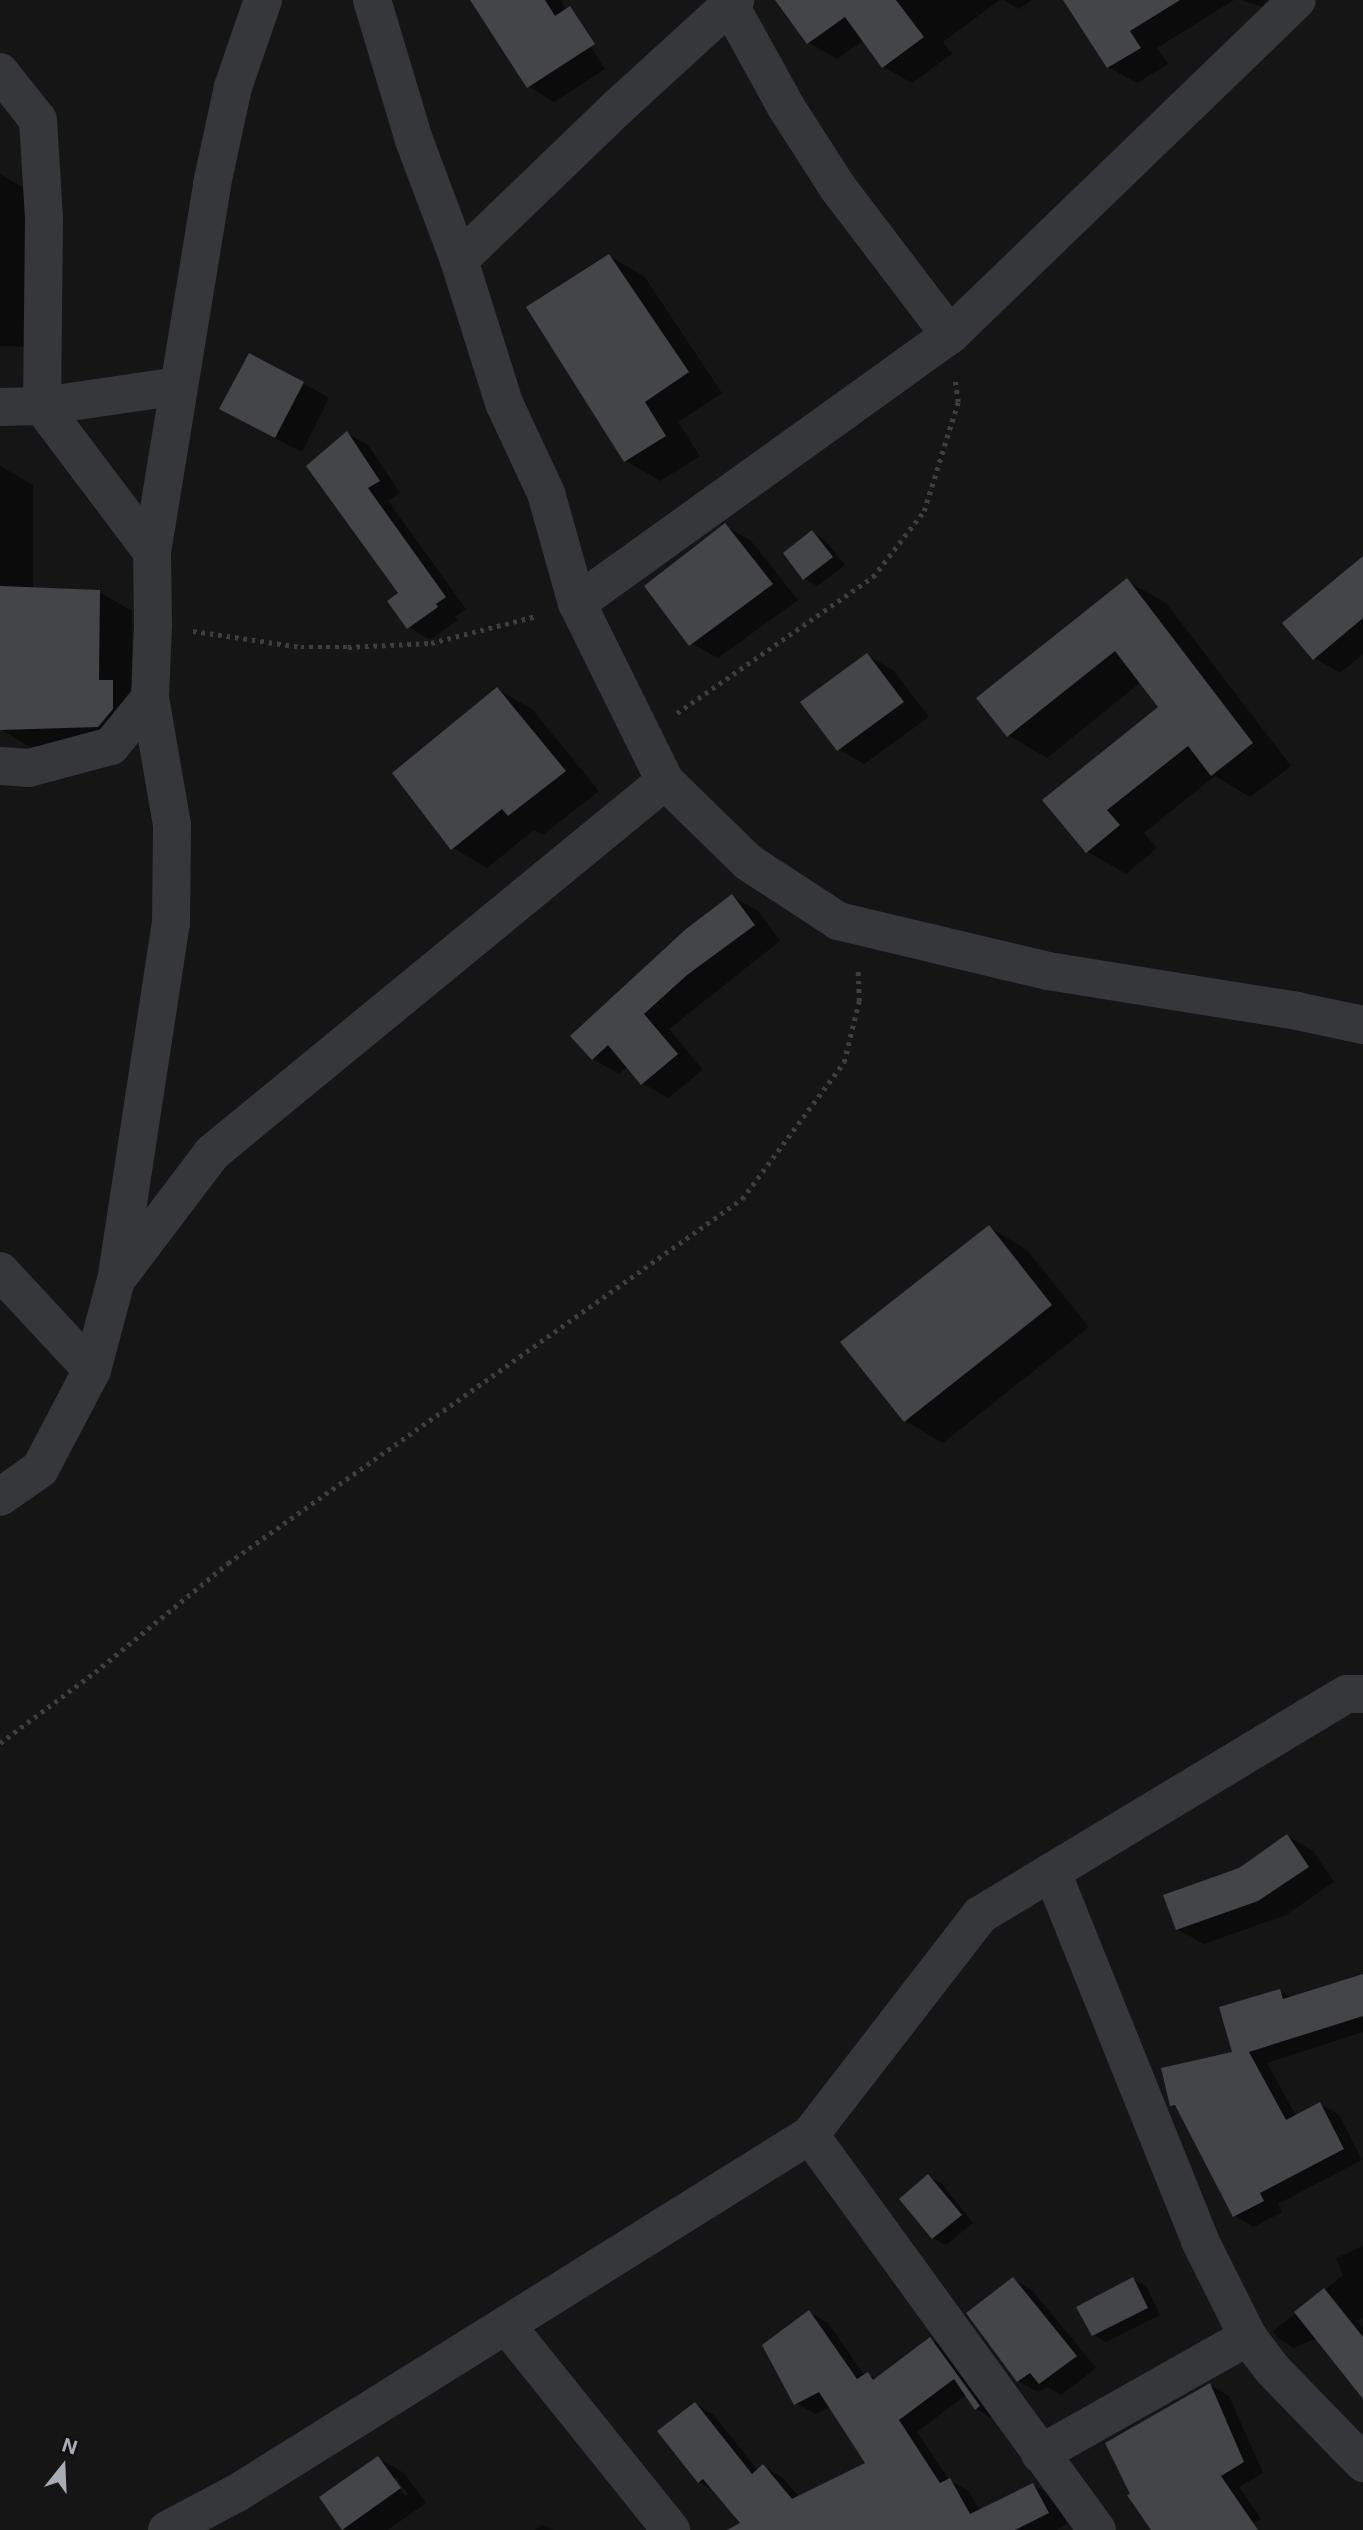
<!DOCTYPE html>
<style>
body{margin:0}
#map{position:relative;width:1363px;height:2530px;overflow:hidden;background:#151516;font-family:Inter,sans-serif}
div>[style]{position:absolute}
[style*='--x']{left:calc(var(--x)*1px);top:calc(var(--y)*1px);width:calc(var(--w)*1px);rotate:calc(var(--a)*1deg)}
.shadow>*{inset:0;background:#0007}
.building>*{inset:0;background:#444549}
.path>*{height:4.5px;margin-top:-2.25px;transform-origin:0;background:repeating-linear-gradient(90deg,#3c3e42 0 3.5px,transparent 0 8.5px)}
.minor>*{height:38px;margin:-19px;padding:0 19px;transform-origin:19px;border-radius:19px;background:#36373b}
span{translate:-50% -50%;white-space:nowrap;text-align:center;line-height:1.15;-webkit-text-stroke:6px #101011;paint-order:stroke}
.north{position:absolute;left:28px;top:2432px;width:70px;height:70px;-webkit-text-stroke:5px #101011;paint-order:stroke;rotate:18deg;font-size:19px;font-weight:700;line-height:28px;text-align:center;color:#a8acb5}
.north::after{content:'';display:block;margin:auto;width:24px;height:32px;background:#a8acb5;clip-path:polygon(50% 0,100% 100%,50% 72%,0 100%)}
</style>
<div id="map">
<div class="shadow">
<div style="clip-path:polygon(486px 0,560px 0,605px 69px,554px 102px,528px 86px)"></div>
<div style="clip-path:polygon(798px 0,1000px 0,943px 42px,952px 54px,912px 83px,883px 67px,864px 40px,837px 59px,808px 42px)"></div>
<div style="clip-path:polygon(1004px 0,1032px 0,1019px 9px)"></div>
<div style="clip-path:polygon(1065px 0,1234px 0,1157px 48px,1168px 64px,1137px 83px,1108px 67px)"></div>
<div style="clip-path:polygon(1241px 0,1265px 0,1263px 7px)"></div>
<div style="clip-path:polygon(0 174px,31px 192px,39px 347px,0 346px)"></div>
<div style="clip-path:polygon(609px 256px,644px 276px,722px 393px,678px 422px,700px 456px,660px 481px,626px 461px)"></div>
<div style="clip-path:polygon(303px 383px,329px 398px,302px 452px,247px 424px)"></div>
<div style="clip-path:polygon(347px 433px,368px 445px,400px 493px,388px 501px,466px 609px,455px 617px,458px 620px,430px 640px,409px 627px)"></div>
<div style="clip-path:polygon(0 466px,33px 485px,33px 589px,99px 592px,132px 611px,132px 693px,146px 728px,32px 748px,0 729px)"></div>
<div style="clip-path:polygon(725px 526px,751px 541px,798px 600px,718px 658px,691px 643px)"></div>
<div style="clip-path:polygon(812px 533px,825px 540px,845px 565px,817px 586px,805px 579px)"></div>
<div style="clip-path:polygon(1363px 559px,1363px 654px,1340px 673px,1314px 658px)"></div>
<div style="clip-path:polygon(1127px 581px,1166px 603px,1291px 766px,1250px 797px,1215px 776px,1144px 833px,1157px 848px,1126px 874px,1088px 852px,1045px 800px,1161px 707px,1141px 682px,1047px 758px,1008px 735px)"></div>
<div style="clip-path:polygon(867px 655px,893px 670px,929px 717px,864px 764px,838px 749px)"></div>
<div style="clip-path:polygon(497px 689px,532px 709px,599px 791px,543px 835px,534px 830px,487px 868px,453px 848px)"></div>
<div style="clip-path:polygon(732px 896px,758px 911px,780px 941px,669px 1029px,703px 1070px,668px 1098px,642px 1083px,628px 1066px,619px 1074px,593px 1059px)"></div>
<div style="clip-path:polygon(989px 1227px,1027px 1250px,1089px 1327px,943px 1443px,905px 1421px)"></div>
<div style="clip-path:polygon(1287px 1836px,1313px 1851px,1334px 1882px,1286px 1915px,1204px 1944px,1177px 1929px,1239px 1869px)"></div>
<div style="clip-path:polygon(1280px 1991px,1292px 1998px,1363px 2000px,1363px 2032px,1267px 2063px,1296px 2116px,1320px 2104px,1339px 2115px,1362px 2160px,1278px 2204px,1282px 2212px,1254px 2227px,1235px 2216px,1179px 2109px,1171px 2105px,1235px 2053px)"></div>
<div style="clip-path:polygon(928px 2176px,941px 2183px,973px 2223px,946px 2245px,933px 2238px)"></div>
<div style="clip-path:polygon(1363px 2246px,1363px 2318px,1357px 2321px,1363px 2328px,1363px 2396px,1317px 2338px,1294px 2348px,1279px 2339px,1273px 2331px,1343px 2275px,1336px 2258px)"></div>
<div style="clip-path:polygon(1013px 2279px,1033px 2291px,1096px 2368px,1061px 2395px,1047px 2387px,1038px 2392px,1018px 2381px)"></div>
<div style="clip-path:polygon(1133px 2279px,1146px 2286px,1160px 2315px,1106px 2342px,1093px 2334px)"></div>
<div style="clip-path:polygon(809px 2312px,828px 2323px,865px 2376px,868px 2374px,877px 2379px,930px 2339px,949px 2350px,995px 2420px,976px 2409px,966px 2395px,917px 2432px,949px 2480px,969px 2491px,980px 2511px,1033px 2485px,1053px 2496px,1067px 2524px,1056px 2530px,748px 2530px,716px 2491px,699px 2482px,695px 2404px,714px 2415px,758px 2471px,764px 2467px,783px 2478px,799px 2497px,868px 2464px,830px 2407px,815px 2414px,796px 2403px)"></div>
<div style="clip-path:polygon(1210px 2385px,1229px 2396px,1263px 2473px,1239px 2487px,1261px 2519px,1244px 2530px,1153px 2530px)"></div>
<div style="clip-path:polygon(evenodd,378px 2458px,404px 2473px,426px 2503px,388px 2530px,346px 2530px,343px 2528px,378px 2458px,392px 2478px,396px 2478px,408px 2494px,405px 2496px,392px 2478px)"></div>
<div style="clip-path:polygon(543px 2525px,553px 2530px,535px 2530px)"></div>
</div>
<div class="building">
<div style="clip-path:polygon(470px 0,545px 0,555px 16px,570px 6px,595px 44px,527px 88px)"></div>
<div style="clip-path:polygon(775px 0,896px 0,924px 37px,882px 68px,845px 17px,807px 44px)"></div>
<div style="clip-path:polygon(1063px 0,1180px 0,1130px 31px,1141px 48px,1107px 68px)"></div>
<div style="clip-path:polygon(609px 254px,689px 372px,645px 402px,666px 436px,624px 462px,526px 307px)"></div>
<div style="clip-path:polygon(249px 353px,304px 382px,275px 438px,219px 409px)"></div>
<div style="clip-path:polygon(347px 431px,380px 481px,368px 488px,446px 597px,436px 604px,438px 607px,407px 629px,387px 601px,398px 593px,306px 466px)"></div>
<div style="clip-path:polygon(725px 523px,773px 584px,689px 646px,644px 586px)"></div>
<div style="clip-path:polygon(812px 530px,833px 557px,803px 580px,783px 553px)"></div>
<div style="clip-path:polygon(1363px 556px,1363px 618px,1313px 660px,1282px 623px)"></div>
<div style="clip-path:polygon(1127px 578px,1253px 743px,1211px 776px,1188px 746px,1107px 810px,1120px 825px,1086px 853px,1042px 800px,1158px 707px,1115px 651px,1007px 737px,976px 698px)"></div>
<div style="clip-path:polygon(0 586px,100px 590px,99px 680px,113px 680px,113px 709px,98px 727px,0 730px)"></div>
<div style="clip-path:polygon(867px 653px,904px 702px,837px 751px,800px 702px)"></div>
<div style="clip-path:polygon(497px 687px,566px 771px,508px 816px,502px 809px,451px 850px,392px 773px)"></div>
<div style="clip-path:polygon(732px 894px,755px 925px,687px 975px,644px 1014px,678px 1054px,641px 1085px,608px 1045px,592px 1060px,570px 1036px,686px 929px)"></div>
<div style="clip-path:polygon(989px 1225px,1052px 1305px,904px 1422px,840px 1342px)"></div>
<div style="clip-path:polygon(1287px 1834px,1309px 1867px,1258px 1901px,1176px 1930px,1163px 1895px,1239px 1868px)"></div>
<div style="clip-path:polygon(1363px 1974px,1363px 2016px,1249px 2052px,1286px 2120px,1320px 2102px,1344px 2149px,1260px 2193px,1264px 2201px,1233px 2217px,1175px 2105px,1170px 2106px,1161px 2068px,1232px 2052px,1219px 2007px,1280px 1989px,1283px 1999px)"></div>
<div style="clip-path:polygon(928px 2174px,962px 2215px,932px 2239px,899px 2199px)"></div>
<div style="clip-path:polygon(1013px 2277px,1077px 2356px,1039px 2384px,1030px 2373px,1017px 2382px,966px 2313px)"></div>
<div style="clip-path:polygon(1133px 2277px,1148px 2308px,1092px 2336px,1076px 2307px)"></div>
<div style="clip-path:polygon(1324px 2288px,1363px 2337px,1363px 2399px,1294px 2312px)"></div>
<div style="clip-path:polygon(809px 2310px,857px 2379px,868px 2372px,873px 2380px,930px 2337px,980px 2406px,975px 2410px,954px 2379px,899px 2420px,940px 2483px,950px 2478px,970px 2514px,1033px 2483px,1049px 2513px,1015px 2530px,727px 2530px,740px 2523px,703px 2479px,698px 2483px,657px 2431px,695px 2402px,752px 2474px,763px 2464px,792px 2499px,865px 2463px,819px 2392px,794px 2405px,762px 2345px)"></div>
<div style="clip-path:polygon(1210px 2383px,1244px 2462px,1221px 2476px,1258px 2530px,1151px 2530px,1127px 2495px,1130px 2494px,1105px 2443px)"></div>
<div style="clip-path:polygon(378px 2456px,401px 2488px,342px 2530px,319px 2497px)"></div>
</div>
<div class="path">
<div style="--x:193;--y:631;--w:109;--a:8.4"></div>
<div style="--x:301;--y:647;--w:47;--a:0"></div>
<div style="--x:348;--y:647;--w:83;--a:-2.8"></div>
<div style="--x:431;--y:643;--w:108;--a:-14.4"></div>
<div style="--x:677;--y:713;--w:239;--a:-34.8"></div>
<div style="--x:873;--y:577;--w:83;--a:-52.3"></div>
<div style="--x:924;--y:511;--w:114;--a:-72.7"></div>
<div style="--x:958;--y:402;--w:21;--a:-98"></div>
<div style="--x:0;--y:1743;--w:119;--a:-36.8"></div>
<div style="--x:95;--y:1672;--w:172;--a:-39.3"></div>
<div style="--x:228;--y:1563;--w:630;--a:-35.31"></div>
<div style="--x:742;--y:1199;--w:171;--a:-53.3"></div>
<div style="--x:844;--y:1062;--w:63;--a:-76.2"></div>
<div style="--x:859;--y:1001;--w:32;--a:-92"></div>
</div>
<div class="minor">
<div style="--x:372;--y:0;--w:146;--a:73.3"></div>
<div style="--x:414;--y:140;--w:128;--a:69.4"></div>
<div style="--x:459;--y:260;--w:150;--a:72.5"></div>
<div style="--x:504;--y:403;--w:99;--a:65"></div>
<div style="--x:546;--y:493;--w:114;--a:74.3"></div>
<div style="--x:577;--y:603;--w:199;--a:63.7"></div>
<div style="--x:665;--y:781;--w:116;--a:44.3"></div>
<div style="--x:748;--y:862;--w:108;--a:33.2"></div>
<div style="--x:838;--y:921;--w:216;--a:13.4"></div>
<div style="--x:1048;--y:971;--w:252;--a:9.1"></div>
<div style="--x:1297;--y:1011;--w:67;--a:12"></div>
<div style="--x:727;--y:0;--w:122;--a:61.1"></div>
<div style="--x:786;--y:107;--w:96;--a:57.3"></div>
<div style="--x:838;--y:188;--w:185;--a:52.7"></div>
<div style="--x:0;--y:72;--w:61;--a:51.6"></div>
<div style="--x:38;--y:120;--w:97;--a:86.5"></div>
<div style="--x:44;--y:217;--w:189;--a:90.6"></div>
<div style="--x:42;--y:406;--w:183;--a:53"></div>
<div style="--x:152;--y:552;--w:73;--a:89.2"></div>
<div style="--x:153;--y:625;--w:73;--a:92.4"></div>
<div style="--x:150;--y:698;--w:62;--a:129.1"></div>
<div style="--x:111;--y:746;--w:85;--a:165"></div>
<div style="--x:29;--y:768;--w:29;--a:-176"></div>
<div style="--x:459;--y:260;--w:221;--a:-43.9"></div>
<div style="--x:618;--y:107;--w:159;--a:-42.4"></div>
<div style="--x:0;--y:407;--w:42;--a:-1.4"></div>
<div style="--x:42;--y:406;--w:138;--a:-8.3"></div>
<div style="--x:152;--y:552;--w:373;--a:-80.7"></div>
<div style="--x:212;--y:184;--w:99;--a:-77.8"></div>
<div style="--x:233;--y:87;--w:92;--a:-71"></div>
<div style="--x:577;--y:603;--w:459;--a:-35.7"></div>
<div style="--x:950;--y:335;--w:482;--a:-44"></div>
<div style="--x:0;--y:1271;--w:135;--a:47.1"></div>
<div style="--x:117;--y:1275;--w:355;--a:-81.3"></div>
<div style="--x:171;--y:924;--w:99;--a:-89.4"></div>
<div style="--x:172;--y:825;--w:129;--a:-99.8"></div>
<div style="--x:0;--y:1497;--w:49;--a:-35"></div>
<div style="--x:40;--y:1469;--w:112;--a:-62.3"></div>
<div style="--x:92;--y:1370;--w:93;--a:-75.1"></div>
<div style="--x:116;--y:1280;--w:159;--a:-52.9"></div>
<div style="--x:212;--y:1153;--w:586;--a:-39.39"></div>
<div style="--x:1052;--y:1872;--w:398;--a:68.1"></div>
<div style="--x:1200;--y:2241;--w:107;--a:63.4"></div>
<div style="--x:1248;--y:2337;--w:40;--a:53"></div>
<div style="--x:1272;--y:2369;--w:131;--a:45.9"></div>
<div style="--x:810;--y:2135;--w:488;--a:54"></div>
<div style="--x:507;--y:2326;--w:262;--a:51.2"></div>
<div style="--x:1040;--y:2454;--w:239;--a:-29.4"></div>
<div style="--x:167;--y:2530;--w:79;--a:-27.9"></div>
<div style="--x:237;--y:2493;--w:676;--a:-32"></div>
<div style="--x:810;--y:2135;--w:278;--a:-52.3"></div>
<div style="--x:980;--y:1915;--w:428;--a:-31.1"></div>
<div style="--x:1347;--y:1694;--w:16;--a:0"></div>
</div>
<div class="north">N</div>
</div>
